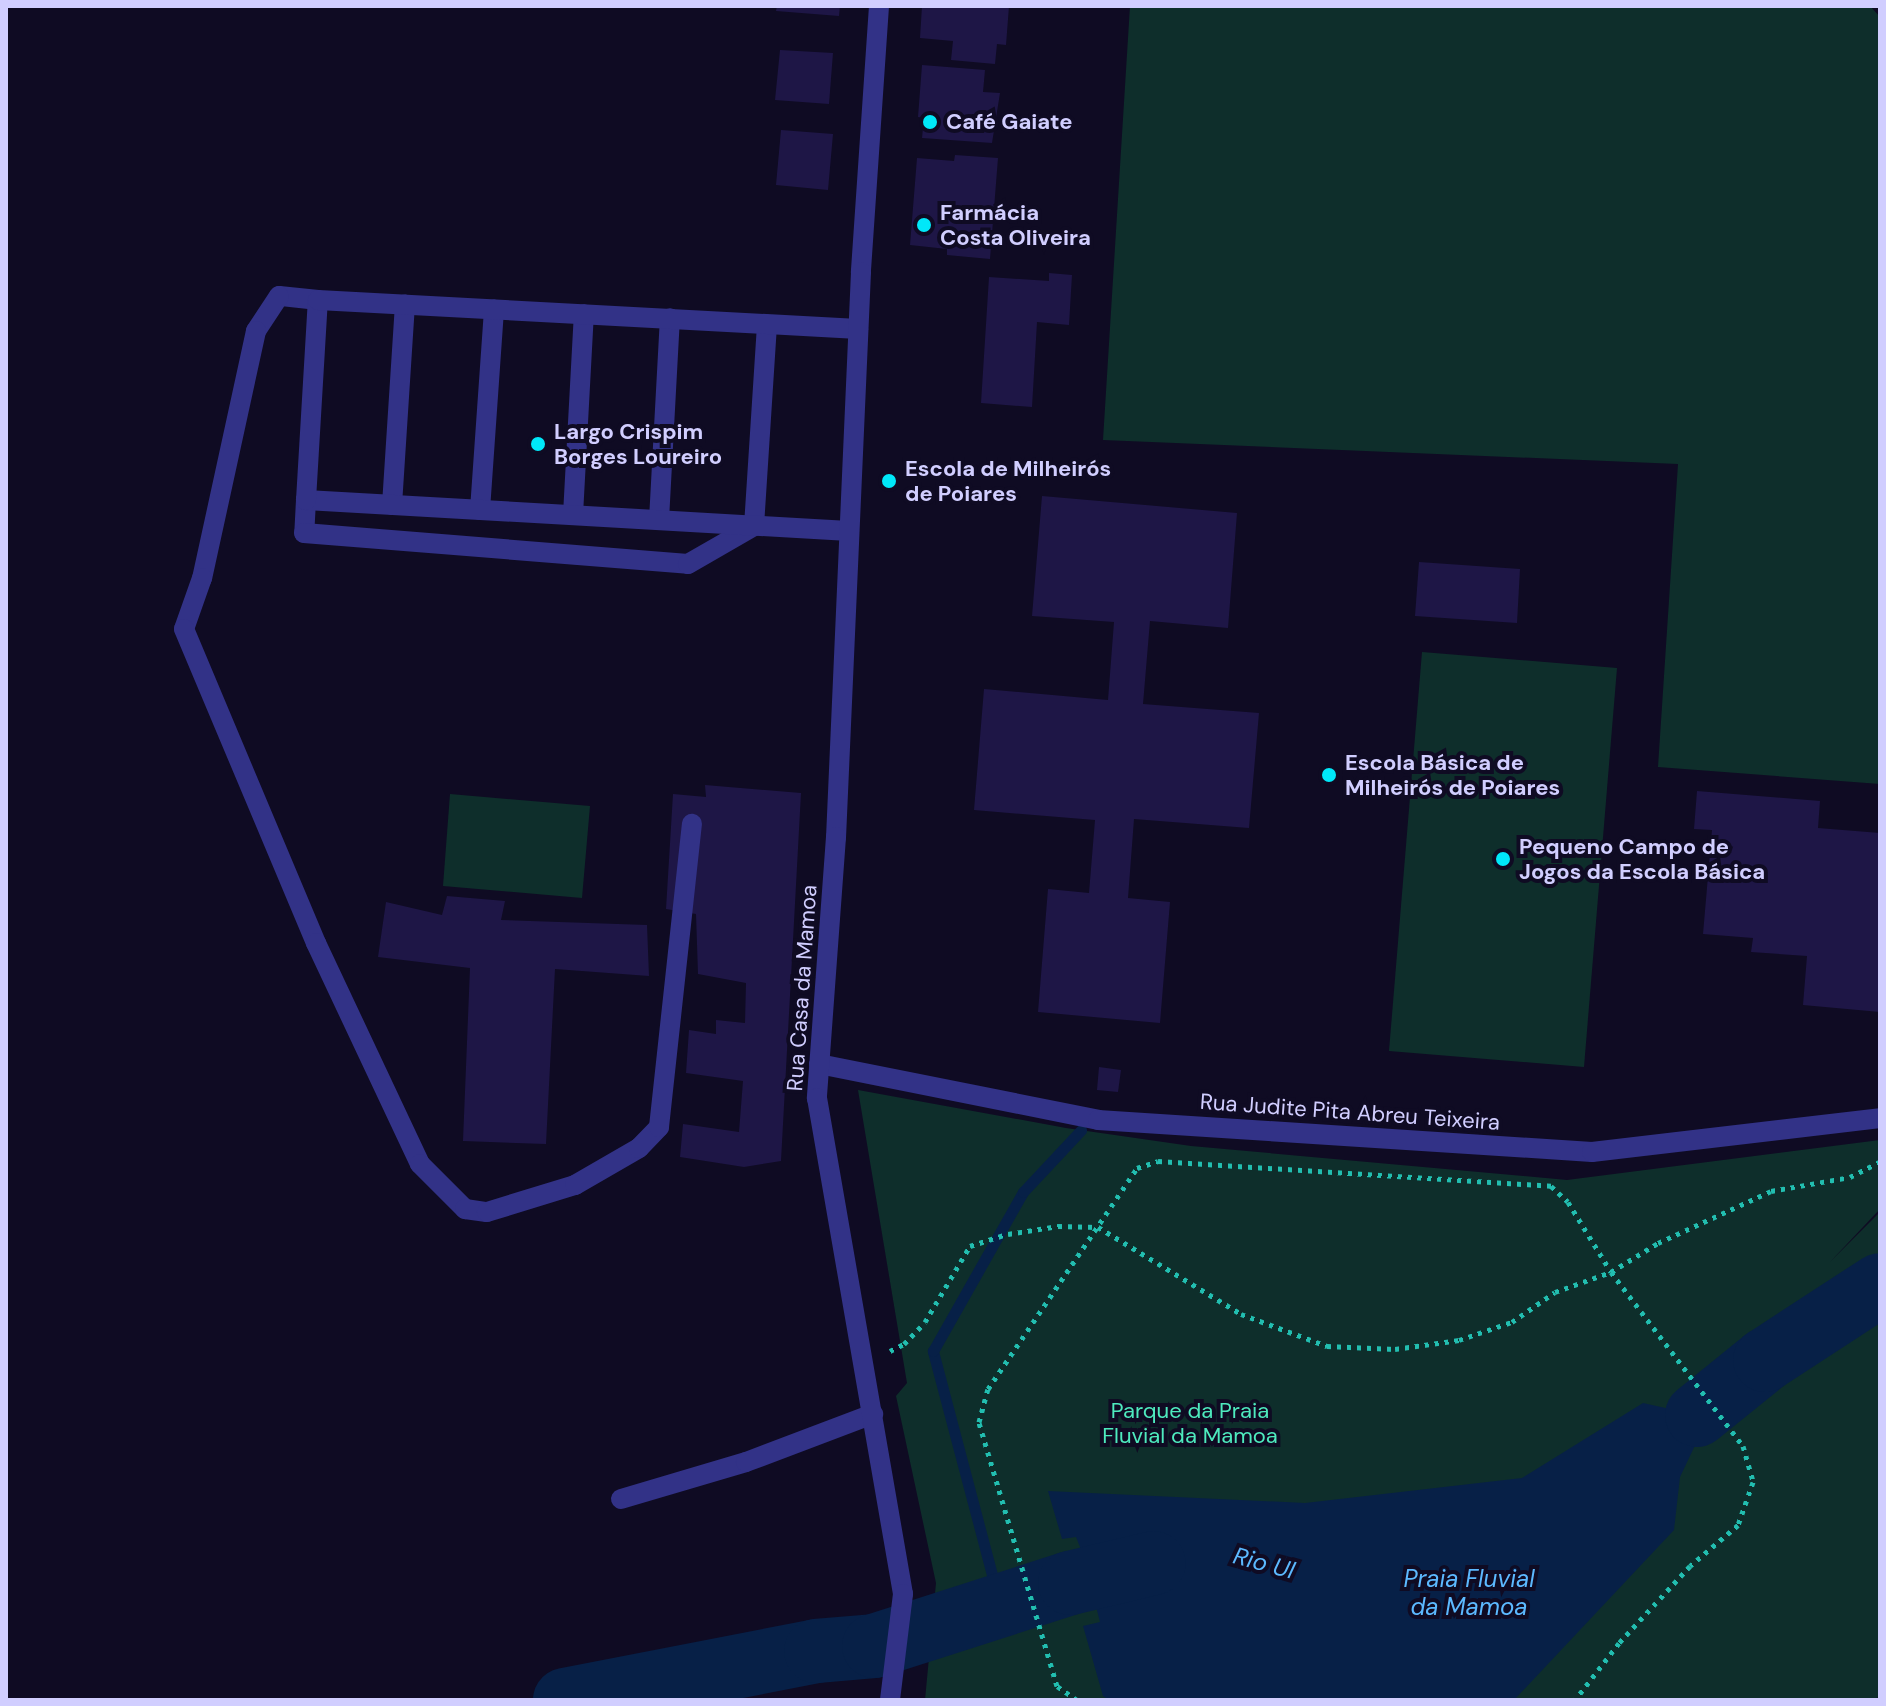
<!DOCTYPE html>
<meta charset="utf-8">
<style>
body{margin:0}
#map{position:relative;width:1886px;height:1706px;overflow:hidden;background:#0f0b23;font-family:"DM Sans",sans-serif}
div>[style]{position:absolute}
[style*='--x']{left:calc(var(--x)*1px);top:calc(var(--y)*1px);width:calc(var(--w)*1px);rotate:calc(var(--a)*1deg)}
.green>*{inset:0;background:#0e2e2b}
.water>*{inset:0;background:#072047}
.stream>*{height:11px;margin:-5.5px;padding:0 5.5px;transform-origin:5.5px;border-radius:5.5px;background:#072047}
.river>*{height:64px;margin:-32px;padding:0 32px;transform-origin:32px;border-radius:32px;background:#072047}
.building>*{inset:0;background:#1e1646}
.path>*{height:5px;margin-top:-2.5px;transform-origin:0;background:repeating-linear-gradient(90deg,#22beb0 0 4px,transparent 0 10px)}
.service>*{height:20px;margin:-10px;padding:0 10px;transform-origin:10px;border-radius:10px;background:#323287}
.tertiary>*{height:20px;margin:-10px;padding:0 10px;transform-origin:10px;border-radius:10px;background:#323287}
.dots>*{width:22px;height:22px;translate:-50% -50%;box-sizing:border-box;border:4px solid #0f0b23;border-radius:50%}
span{translate:-50% -50%;white-space:nowrap;text-align:center;line-height:1.15;-webkit-text-stroke:8px #0f0b23;paint-order:stroke}
.poi-label{font-size:22px;color:#d1ceff;font-weight:700}
.left{translate:0 -50%;text-align:left}
.street-label{font-size:22px;color:#d1ceff}
.park-label{font-size:22px;color:#4eeabe}
.water-label{font-size:24px;color:#5cb9ff;font-style:italic}
.frame{position:absolute;inset:0;border:8px solid #d1ceff;pointer-events:none}
</style>
<div id="map">
<div class="green">
<div style="clip-path:polygon(1130px 6px,1870px 6px,1880px 17px,1880px 784px,1658px 767px,1678px 464px,1103px 440px)"></div>
<div style="clip-path:polygon(1422px 652px,1617px 668px,1584px 1067px,1389px 1051px)"></div>
<div style="clip-path:polygon(450px 794px,590px 806px,582px 898px,443px 886px)"></div>
<div style="clip-path:polygon(858px 1090px,1066px 1128px,1191px 1146px,1567px 1180px,1880px 1140px,1880px 1209px,1830px 1262px,1880px 1212px,1880px 1697px,1869px 1700px,925px 1700px,936px 1583px,896px 1396px,907px 1383px)"></div>
</div>
<div class="water">
<div style="clip-path:polygon(1755px 1349px,1779px 1375px,1708px 1418px,1680px 1477px,1674px 1530px,1514px 1700px,1109px 1700px,1103px 1696px,1083px 1626px,1100px 1622px,1092px 1591px,1074px 1595px,1067px 1574px,1088px 1567px,1076px 1537px,1062px 1539px,1048px 1491px,1305px 1503px,1522px 1478px,1643px 1403px,1688px 1413px)"></div>
</div>
<div class="stream">
<div style="--x:1000;--y:1605;--w:263;--a:-104.8"></div>
<div style="--x:933;--y:1351;--w:183;--a:-60.5"></div>
<div style="--x:1023;--y:1192;--w:85;--a:-46.9"></div>
</div>
<div class="river">
<div style="--x:1697;--y:1415;--w:87;--a:-39"></div>
<div style="--x:1765;--y:1360;--w:137;--a:-33.1"></div>
<div style="--x:565;--y:1700;--w:256;--a:-11"></div>
<div style="--x:816;--y:1651;--w:58;--a:-4.9"></div>
<div style="--x:874;--y:1646;--w:206;--a:-17.8"></div>
<div style="--x:1070;--y:1583;--w:86;--a:-13.4"></div>
</div>
<div class="building">
<div style="clip-path:polygon(777px 6px,840px 6px,839px 16px,776px 11px)"></div>
<div style="clip-path:polygon(922px 6px,1009px 6px,1006px 45px,997px 44px,995px 64px,951px 60px,953px 41px,920px 38px)"></div>
<div style="clip-path:polygon(780px 50px,833px 53px,829px 104px,775px 100px)"></div>
<div style="clip-path:polygon(922px 65px,985px 70px,983px 92px,1000px 93px,992px 143px,922px 138px,924px 118px,918px 117px)"></div>
<div style="clip-path:polygon(781px 130px,833px 134px,828px 190px,776px 185px)"></div>
<div style="clip-path:polygon(955px 155px,998px 158px,990px 259px,947px 255px,947px 249px,910px 245px,917px 158px,954px 161px)"></div>
<div style="clip-path:polygon(1049px 273px,1072px 275px,1069px 325px,1037px 322px,1032px 407px,981px 403px,989px 277px,1049px 281px)"></div>
<div style="clip-path:polygon(1042px 496px,1237px 513px,1228px 628px,1150px 621px,1143px 704px,1259px 713px,1249px 828px,1134px 819px,1128px 898px,1170px 902px,1160px 1023px,1038px 1012px,1048px 889px,1089px 893px,1095px 820px,974px 810px,984px 689px,1108px 700px,1114px 622px,1032px 616px)"></div>
<div style="clip-path:polygon(1419px 562px,1520px 569px,1517px 623px,1415px 616px)"></div>
<div style="clip-path:polygon(705px 785px,801px 793px,781px 1161px,744px 1167px,680px 1157px,683px 1124px,739px 1132px,743px 1081px,686px 1073px,689px 1030px,716px 1034px,716px 1020px,745px 1023px,746px 983px,698px 974px,696px 914px,666px 909px,673px 794px,706px 797px)"></div>
<div style="clip-path:polygon(1697px 791px,1820px 801px,1818px 828px,1880px 833px,1880px 1012px,1803px 1005px,1807px 956px,1751px 952px,1753px 938px,1703px 934px,1712px 830px,1694px 829px)"></div>
<div style="clip-path:polygon(447px 896px,505px 901px,501px 920px,647px 925px,649px 976px,555px 969px,546px 1144px,463px 1141px,470px 968px,378px 957px,386px 902px,442px 915px)"></div>
<div style="clip-path:polygon(1099px 1067px,1121px 1070px,1118px 1092px,1097px 1090px)"></div>
</div>
<div class="path">
<div style="--x:890;--y:1351;--w:16;--a:-27"></div>
<div style="--x:904;--y:1344;--w:30;--a:-46"></div>
<div style="--x:925;--y:1322;--w:88;--a:-59.4"></div>
<div style="--x:970;--y:1246;--w:40;--a:-18"></div>
<div style="--x:1008;--y:1234;--w:51;--a:-9.1"></div>
<div style="--x:1058;--y:1226;--w:40;--a:1.4"></div>
<div style="--x:1098;--y:1227;--w:167;--a:31.3"></div>
<div style="--x:1241;--y:1314;--w:92;--a:20.4"></div>
<div style="--x:1327;--y:1346;--w:68;--a:2.5"></div>
<div style="--x:1395;--y:1349;--w:65;--a:-8"></div>
<div style="--x:1459;--y:1340;--w:56;--a:-18.8"></div>
<div style="--x:1512;--y:1322;--w:52;--a:-34.9"></div>
<div style="--x:1555;--y:1292;--w:59;--a:-19.7"></div>
<div style="--x:1611;--y:1272;--w:55;--a:-31.7"></div>
<div style="--x:1658;--y:1243;--w:124;--a:-24.7"></div>
<div style="--x:1771;--y:1191;--w:80;--a:-10"></div>
<div style="--x:1850;--y:1177;--w:34;--a:-27"></div>
<div style="--x:1077;--y:1700;--w:24;--a:-145"></div>
<div style="--x:1057;--y:1686;--w:275;--a:-106.5"></div>
<div style="--x:979;--y:1422;--w:34;--a:-75"></div>
<div style="--x:988;--y:1389;--w:267;--a:-56"></div>
<div style="--x:1137;--y:1168;--w:22;--a:-18"></div>
<div style="--x:1158;--y:1161;--w:394;--a:3.6"></div>
<div style="--x:1551;--y:1186;--w:23;--a:43"></div>
<div style="--x:1568;--y:1202;--w:82;--a:58.4"></div>
<div style="--x:1611;--y:1272;--w:218;--a:52.8"></div>
<div style="--x:1743;--y:1446;--w:37;--a:74"></div>
<div style="--x:1753;--y:1482;--w:46;--a:109.2"></div>
<div style="--x:1738;--y:1525;--w:63;--a:139.5"></div>
<div style="--x:1690;--y:1566;--w:105;--a:132.7"></div>
<div style="--x:1619;--y:1643;--w:72;--a:127.7"></div>
</div>
<div class="service">
<div style="--x:318;--y:300;--w:39;--a:-174"></div>
<div style="--x:279;--y:296;--w:42;--a:123.3"></div>
<div style="--x:256;--y:331;--w:253;--a:102.3"></div>
<div style="--x:202;--y:578;--w:54;--a:109.4"></div>
<div style="--x:184;--y:629;--w:341;--a:67.2"></div>
<div style="--x:316;--y:943;--w:244;--a:64.8"></div>
<div style="--x:420;--y:1164;--w:64;--a:45"></div>
<div style="--x:465;--y:1209;--w:22;--a:8"></div>
<div style="--x:487;--y:1212;--w:92;--a:-17.1"></div>
<div style="--x:575;--y:1185;--w:74;--a:-30"></div>
<div style="--x:639;--y:1148;--w:29;--a:-46"></div>
<div style="--x:659;--y:1127;--w:305;--a:-83.8"></div>
<div style="--x:306;--y:500;--w:33;--a:93"></div>
<div style="--x:304;--y:533;--w:385;--a:4.6"></div>
<div style="--x:688;--y:564;--w:76;--a:-29.9"></div>
<div style="--x:754;--y:526;--w:202;--a:-86.3"></div>
<div style="--x:392;--y:505;--w:201;--a:-86.3"></div>
<div style="--x:480;--y:510;--w:201;--a:-86"></div>
<div style="--x:573;--y:515;--w:201;--a:-86.9"></div>
<div style="--x:659;--y:520;--w:202;--a:-86.9"></div>
<div style="--x:849;--y:531;--w:544;--a:-176.73"></div>
<div style="--x:306;--y:500;--w:200;--a:-86.6"></div>
<div style="--x:318;--y:300;--w:541;--a:3.07"></div>
<div style="--x:819;--y:1064;--w:285;--a:11.3"></div>
<div style="--x:1098;--y:1120;--w:495;--a:3.7"></div>
<div style="--x:1592;--y:1152;--w:290;--a:-6.7"></div>
<div style="--x:621;--y:1499;--w:130;--a:-16.5"></div>
<div style="--x:746;--y:1462;--w:136;--a:-20.7"></div>
</div>
<div class="tertiary">
<div style="--x:879;--y:6;--w:267;--a:93.9"></div>
<div style="--x:861;--y:272;--w:566;--a:92.53"></div>
<div style="--x:836;--y:837;--w:262;--a:94.2"></div>
<div style="--x:817;--y:1098;--w:503;--a:80.16"></div>
<div style="--x:903;--y:1594;--w:107;--a:97"></div>
</div>
<div class="dots">
<div style="left:930px;top:122px;background:#00e8f9"></div>
<div style="left:924px;top:225px;background:#00e8f9"></div>
<div style="left:538px;top:444px;background:#00e8f9"></div>
<div style="left:889px;top:481px;background:#00e8f9"></div>
<div style="left:1329px;top:775px;background:#00e8f9"></div>
<div style="left:1503px;top:859px;background:#00e8f9"></div>
</div>
<div class="poi-label">
<span class="left" style="left:946px;top:122px">Café Gaiate</span>
<span class="left" style="left:940px;top:225px">Farmácia<br>Costa Oliveira</span>
<span class="left" style="left:554px;top:444px">Largo Crispim<br>Borges Loureiro</span>
<span class="left" style="left:905px;top:481px">Escola de Milheirós<br>de Poiares</span>
<span class="left" style="left:1345px;top:775px">Escola Básica de<br>Milheirós de Poiares</span>
<span class="left" style="left:1519px;top:859px">Pequeno Campo de<br>Jogos da Escola Básica</span>
</div>
<div class="street-label">
<span style="left:802px;top:988px;rotate:-86deg">Rua Casa da Mamoa</span>
<span style="left:1350px;top:1112px;rotate:4deg">Rua Judite Pita Abreu Teixeira</span>
</div>
<div class="park-label">
<span style="left:1190px;top:1423px">Parque da Praia<br>Fluvial da Mamoa</span>
</div>
<div class="water-label">
<span style="left:1264px;top:1563px;rotate:15deg">Rio Ul</span>
<span style="left:1469px;top:1593px">Praia Fluvial<br>da Mamoa</span>
</div>
<div class="frame"></div>
</div>
